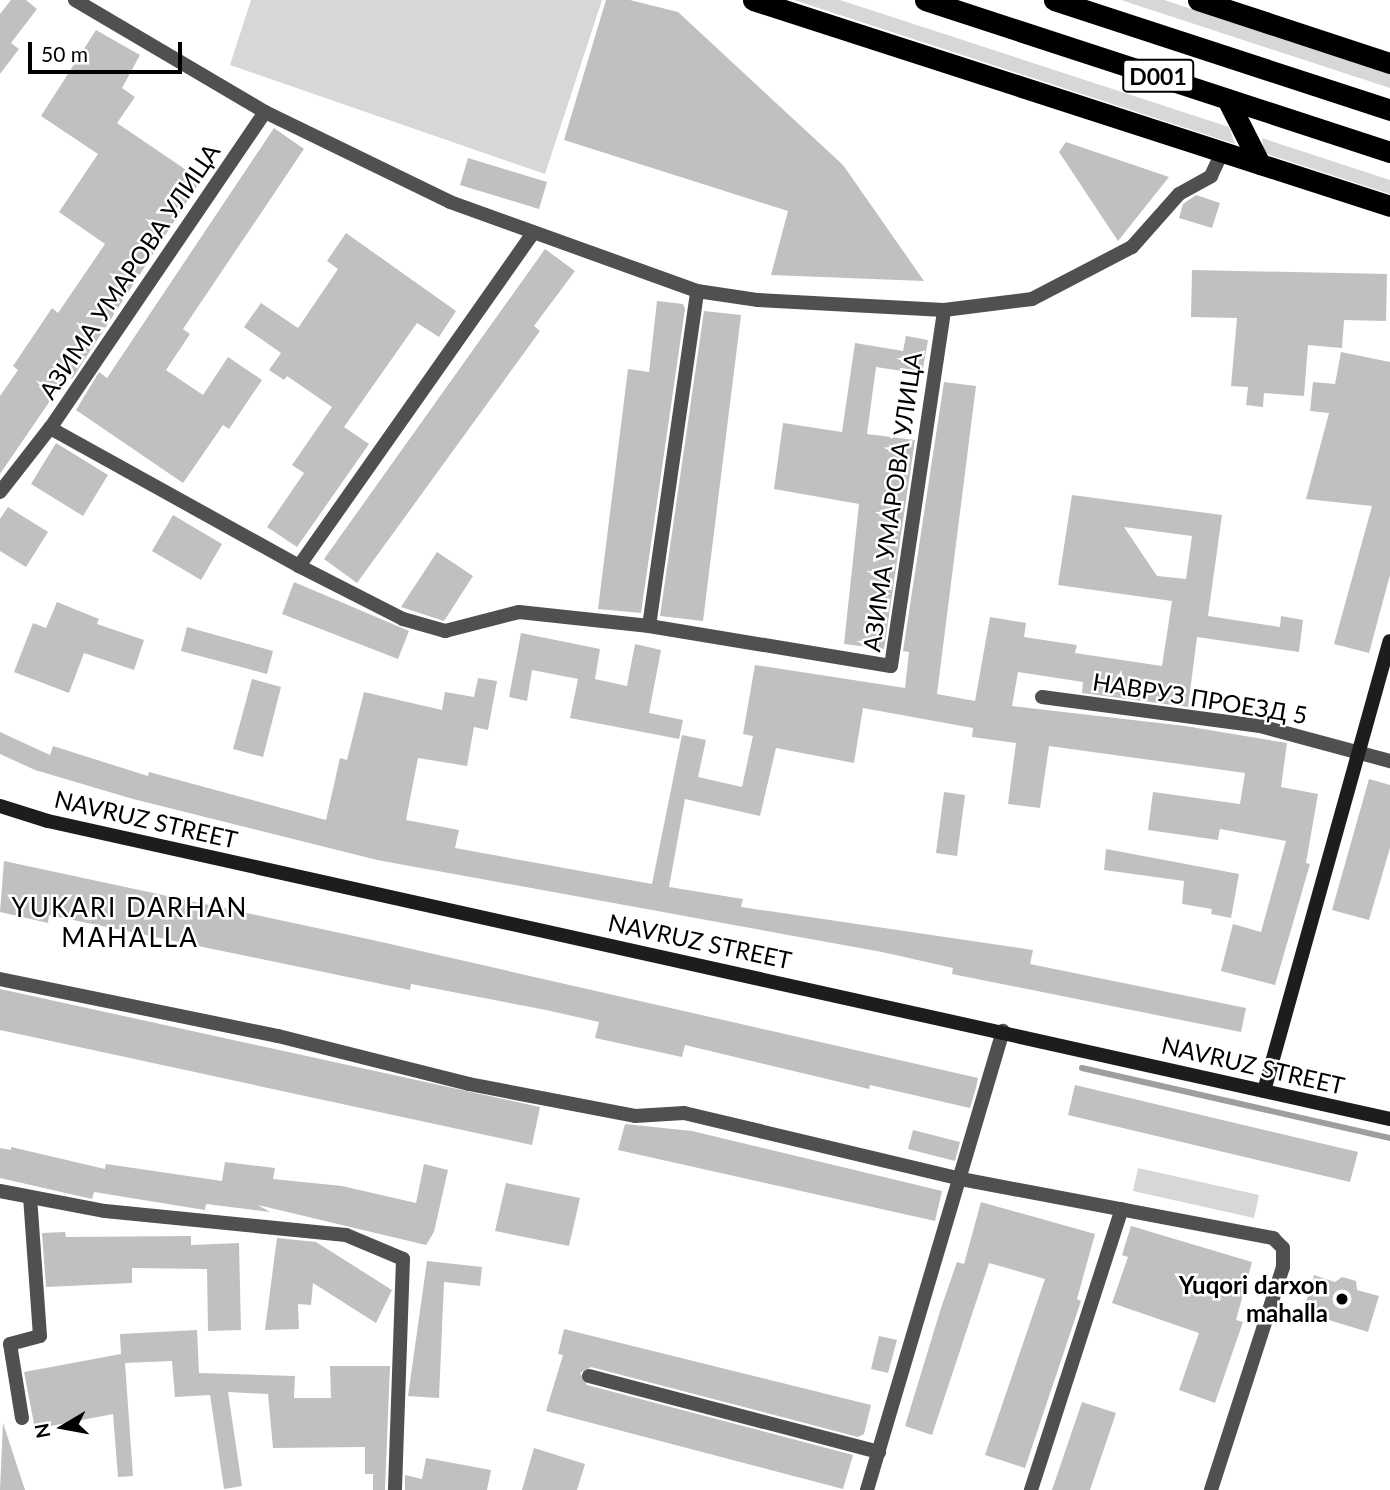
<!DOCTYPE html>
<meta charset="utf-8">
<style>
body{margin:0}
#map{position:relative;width:1390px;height:1490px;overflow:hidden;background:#fff;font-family:Lato,sans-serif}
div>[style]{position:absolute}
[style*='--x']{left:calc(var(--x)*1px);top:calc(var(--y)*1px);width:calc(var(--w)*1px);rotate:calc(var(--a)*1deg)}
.green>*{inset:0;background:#d7d7d7}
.stream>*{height:6px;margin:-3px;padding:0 3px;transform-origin:3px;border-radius:3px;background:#9e9e9e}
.building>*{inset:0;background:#c0c0c0}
.street>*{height:14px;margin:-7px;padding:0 7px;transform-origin:7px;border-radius:7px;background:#505050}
.secondary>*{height:14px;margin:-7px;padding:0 7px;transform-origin:7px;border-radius:7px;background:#1d1d1d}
.highway>*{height:21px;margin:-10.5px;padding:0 10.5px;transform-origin:10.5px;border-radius:10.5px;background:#000}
.dots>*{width:19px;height:19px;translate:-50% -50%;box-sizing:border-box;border:4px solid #fff;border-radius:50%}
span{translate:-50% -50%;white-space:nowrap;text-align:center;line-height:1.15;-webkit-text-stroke:5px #fff;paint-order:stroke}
.shield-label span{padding:2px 5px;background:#fff;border:2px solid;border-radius:5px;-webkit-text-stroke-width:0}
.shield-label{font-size:23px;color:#000;font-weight:700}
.street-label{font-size:24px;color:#000}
.poi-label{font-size:24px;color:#000;font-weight:700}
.right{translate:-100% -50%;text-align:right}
.neighbourhood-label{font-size:26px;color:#000;letter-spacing:2px}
.north{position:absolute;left:28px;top:1392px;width:70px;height:70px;-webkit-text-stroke:5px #fff;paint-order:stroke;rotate:260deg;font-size:19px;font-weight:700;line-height:28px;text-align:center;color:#000}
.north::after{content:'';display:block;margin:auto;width:24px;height:32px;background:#000;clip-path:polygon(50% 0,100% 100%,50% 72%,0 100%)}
.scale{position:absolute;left:28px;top:42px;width:154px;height:32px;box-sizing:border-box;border:4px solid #000;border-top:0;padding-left:9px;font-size:21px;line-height:24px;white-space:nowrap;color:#000;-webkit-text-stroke:5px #fff;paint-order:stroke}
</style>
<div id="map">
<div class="green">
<div style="clip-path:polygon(251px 0,602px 0,545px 174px,230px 65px)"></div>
<div style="clip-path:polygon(794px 0,840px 0,1229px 127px,1235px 144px)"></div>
<div style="clip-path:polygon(1121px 0,1164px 0,1390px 74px,1390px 88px)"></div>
<div style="clip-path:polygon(1262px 138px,1390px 180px,1390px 194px,1264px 153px)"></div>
<div style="clip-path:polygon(1138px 1168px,1259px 1195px,1254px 1218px,1133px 1191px)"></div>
</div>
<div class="stream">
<div style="--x:1082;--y:1068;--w:316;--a:12.8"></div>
</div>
<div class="building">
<div style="clip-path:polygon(11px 0,26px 0,37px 9px,11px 43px,19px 49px,0 74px,0 14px)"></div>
<div style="clip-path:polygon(606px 0,630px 0,678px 12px,843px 165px,924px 281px,771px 275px,788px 211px,564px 140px)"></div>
<div style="clip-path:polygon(96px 30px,140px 55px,122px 88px,135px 97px,117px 123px,201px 180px,72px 379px,67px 376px,0 474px,0 396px,18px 370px,13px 366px,52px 308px,58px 313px,105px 244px,59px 212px,98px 154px,41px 116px)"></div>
<div style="clip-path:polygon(274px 128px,304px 149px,183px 329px,190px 334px,166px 370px,203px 395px,228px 357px,262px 380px,229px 429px,223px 425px,183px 483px,76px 410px,99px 372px,107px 378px)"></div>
<div style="clip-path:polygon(1066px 142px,1169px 177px,1118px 241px,1059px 152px)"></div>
<div style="clip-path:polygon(468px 158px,547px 182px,539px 209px,460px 185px)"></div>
<div style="clip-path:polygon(1196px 195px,1220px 203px,1212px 228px,1179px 218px,1183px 204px)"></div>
<div style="clip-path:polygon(346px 233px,456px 311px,439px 337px,417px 323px,344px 427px,369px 444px,297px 547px,267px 527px,304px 473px,292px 465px,332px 407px,287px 376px,284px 380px,269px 370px,281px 353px,244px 327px,261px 303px,298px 328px,338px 269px,327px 261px)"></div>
<div style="clip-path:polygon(545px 249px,575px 271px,534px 326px,540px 331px,357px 583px,324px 559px)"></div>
<div style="clip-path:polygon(1192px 270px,1387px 274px,1386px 321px,1344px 320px,1342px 348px,1308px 345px,1304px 396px,1264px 393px,1263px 407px,1246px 405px,1248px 387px,1231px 386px,1237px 318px,1191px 317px)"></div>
<div style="clip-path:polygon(657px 301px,683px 304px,685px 309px,641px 613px,598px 609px,628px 369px,649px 372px)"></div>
<div style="clip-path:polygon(704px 311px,741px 315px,703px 621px,660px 616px)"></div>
<div style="clip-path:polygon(906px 336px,928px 340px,922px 374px,876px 367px,867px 434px,915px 440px,884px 649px,844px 644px,859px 504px,774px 489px,783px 423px,842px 432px,855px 343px,903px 351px)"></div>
<div style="clip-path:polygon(1341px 352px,1390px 362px,1390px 575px,1369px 653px,1334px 644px,1372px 506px,1306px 499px,1329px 413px,1310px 411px,1313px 382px,1335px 384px)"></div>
<div style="clip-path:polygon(evenodd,944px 382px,976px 386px,937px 694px,975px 701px,990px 617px,1026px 623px,1024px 637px,1077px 645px,1075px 653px,1162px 666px,1172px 601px,1058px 585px,1072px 495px,1222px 515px,1208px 616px,1280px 627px,1281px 616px,1303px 620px,1299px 652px,1197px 637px,1188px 707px,1082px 693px,1083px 682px,1018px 672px,1012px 706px,1185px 726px,1287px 743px,1281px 787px,1318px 794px,1306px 863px,1310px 864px,1275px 985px,1221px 971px,1233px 924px,1261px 932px,1286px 841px,1220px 829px,1218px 840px,1148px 830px,1153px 792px,1240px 804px,1245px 773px,1049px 746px,1040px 808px,1008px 804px,1016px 743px,972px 737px,973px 728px,863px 708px,854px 763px,776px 748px,760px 816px,685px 799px,669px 887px,743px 899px,741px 907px,1033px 950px,1030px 964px,1246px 1008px,1241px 1032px,952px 974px,953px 968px,882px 952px,377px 860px,133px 799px,35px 770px,0 754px,0 732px,50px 755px,53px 746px,148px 776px,149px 772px,326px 820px,340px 758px,347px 760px,364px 692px,442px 710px,445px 692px,474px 697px,478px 678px,497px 681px,488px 730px,474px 727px,467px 766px,418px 758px,406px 820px,459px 830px,455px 848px,652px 884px,682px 735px,706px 740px,698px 777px,742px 787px,753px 736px,743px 734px,755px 665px,905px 688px,909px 652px,903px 651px,944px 382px,1124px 527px,1192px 536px,1186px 579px,1157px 576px,1124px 527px)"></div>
<div style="clip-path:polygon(56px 443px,108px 475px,83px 516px,31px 484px)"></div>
<div style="clip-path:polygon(8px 507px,48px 532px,26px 567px,0 551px,0 519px)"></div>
<div style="clip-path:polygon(173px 515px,222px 544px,201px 580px,152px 551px)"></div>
<div style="clip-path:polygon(437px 552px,473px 576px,444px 621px,401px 607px)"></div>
<div style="clip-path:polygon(294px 582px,409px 631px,398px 659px,282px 614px)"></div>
<div style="clip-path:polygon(57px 602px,99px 619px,97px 624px,144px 640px,134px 670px,84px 653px,69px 693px,14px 672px,33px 623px,46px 628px)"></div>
<div style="clip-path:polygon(187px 627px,273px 651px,267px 674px,181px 651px)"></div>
<div style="clip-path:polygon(521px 633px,600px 649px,595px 679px,627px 686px,635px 644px,661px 650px,649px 713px,683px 720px,679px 739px,570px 718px,578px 679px,532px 670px,527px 701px,509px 697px)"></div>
<div style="clip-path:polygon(252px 679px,281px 687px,263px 757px,233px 749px)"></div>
<div style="clip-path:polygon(1369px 779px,1390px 785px,1390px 848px,1369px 920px,1332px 910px)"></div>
<div style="clip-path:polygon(944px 792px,965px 795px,957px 856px,936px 853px)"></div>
<div style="clip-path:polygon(1106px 849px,1239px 874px,1231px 918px,1211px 914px,1212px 909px,1182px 904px,1184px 881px,1104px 870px)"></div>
<div style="clip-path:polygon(4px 861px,368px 939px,978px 1078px,976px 1088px,970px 1108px,870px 1085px,869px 1089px,685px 1045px,682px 1057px,595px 1038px,599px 1022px,546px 1010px,411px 984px,410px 990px,49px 915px,48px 923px,0 912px)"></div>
<div style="clip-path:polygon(0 989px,540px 1107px,532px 1145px,0 1030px)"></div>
<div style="clip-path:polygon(1075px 1085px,1358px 1152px,1350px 1182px,1068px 1115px)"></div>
<div style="clip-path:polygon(625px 1124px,692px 1131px,942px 1191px,935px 1221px,618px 1150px)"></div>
<div style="clip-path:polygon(913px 1130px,960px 1142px,955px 1161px,908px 1149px)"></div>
<div style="clip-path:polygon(11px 1147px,105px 1169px,106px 1164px,222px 1181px,225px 1162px,275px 1168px,273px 1179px,342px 1186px,416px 1203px,424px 1164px,448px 1170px,434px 1232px,426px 1245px,258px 1205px,270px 1212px,206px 1204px,205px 1210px,94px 1192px,92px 1199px,0 1178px,0 1148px,11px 1150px)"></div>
<div style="clip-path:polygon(506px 1183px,580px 1198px,569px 1246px,495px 1231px)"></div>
<div style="clip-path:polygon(981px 1202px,1095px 1234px,1077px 1299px,1081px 1301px,1025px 1468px,985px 1455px,1045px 1279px,989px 1263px,932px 1435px,905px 1426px,941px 1308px,957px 1262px,964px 1264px)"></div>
<div style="clip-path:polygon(1131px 1226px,1252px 1262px,1236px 1320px,1243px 1322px,1215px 1403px,1179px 1390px,1199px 1333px,1112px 1303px,1128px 1257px,1122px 1255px)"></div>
<div style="clip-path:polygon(65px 1232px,66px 1237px,191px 1236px,191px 1245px,239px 1243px,241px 1330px,208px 1331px,207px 1269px,132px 1268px,132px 1283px,46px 1287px,42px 1233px)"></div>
<div style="clip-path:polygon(277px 1238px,316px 1242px,392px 1290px,376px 1323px,313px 1283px,311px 1305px,298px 1304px,299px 1329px,265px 1330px)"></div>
<div style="clip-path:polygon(427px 1261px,482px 1267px,480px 1286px,444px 1282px,439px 1398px,408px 1396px)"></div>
<div style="clip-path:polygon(1314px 1275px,1335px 1282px,1342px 1277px,1356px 1281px,1357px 1290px,1379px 1296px,1368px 1332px,1303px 1312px)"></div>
<div style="clip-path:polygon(564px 1329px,871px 1405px,864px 1434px,858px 1437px,591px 1367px,580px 1373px,587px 1385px,853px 1455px,843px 1489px,546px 1411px,563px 1355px,558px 1354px)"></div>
<div style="clip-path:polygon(197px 1330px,199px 1373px,295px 1376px,294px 1398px,331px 1398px,330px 1366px,390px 1366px,385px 1490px,373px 1490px,373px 1474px,365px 1474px,365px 1447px,273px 1448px,268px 1394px,228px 1392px,242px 1486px,224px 1489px,210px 1395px,175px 1397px,172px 1361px,125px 1363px,133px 1476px,118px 1477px,113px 1414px,35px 1429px,24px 1372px,121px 1354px,120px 1334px)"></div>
<div style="clip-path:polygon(879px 1336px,897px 1340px,888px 1373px,871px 1369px)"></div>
<div style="clip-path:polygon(1082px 1402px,1116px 1413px,1090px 1490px,1052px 1490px)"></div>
<div style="clip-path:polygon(3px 1423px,25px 1490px,0 1490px)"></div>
<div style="clip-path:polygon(534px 1448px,585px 1464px,577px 1490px,522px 1490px)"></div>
<div style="clip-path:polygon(426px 1458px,491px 1470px,487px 1490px,405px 1490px,405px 1475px,422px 1479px)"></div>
</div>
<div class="street">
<div style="--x:75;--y:0;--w:221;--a:30.5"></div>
<div style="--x:265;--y:112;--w:206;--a:25.9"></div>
<div style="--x:450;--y:202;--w:263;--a:19.8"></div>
<div style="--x:697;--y:291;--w:62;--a:8.4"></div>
<div style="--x:758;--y:300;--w:186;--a:3.1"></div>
<div style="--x:944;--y:310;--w:89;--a:-7.1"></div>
<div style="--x:1032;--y:299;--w:113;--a:-27.5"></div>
<div style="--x:1132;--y:247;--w:71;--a:-48.4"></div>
<div style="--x:1179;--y:194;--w:37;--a:-29"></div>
<div style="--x:1211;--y:176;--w:26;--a:-65"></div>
<div style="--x:265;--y:112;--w:382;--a:124.2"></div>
<div style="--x:50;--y:428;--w:285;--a:29"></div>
<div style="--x:299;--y:566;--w:117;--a:27"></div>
<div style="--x:403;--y:619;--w:44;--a:15.9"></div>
<div style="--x:445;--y:631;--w:76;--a:-14.4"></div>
<div style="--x:519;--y:612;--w:131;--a:6.1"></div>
<div style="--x:649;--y:626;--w:245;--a:9.4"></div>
<div style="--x:891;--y:666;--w:360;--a:-81.5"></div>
<div style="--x:0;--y:492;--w:81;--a:-52"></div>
<div style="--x:299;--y:566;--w:405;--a:-54.9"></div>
<div style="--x:649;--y:626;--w:338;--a:-81.8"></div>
<div style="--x:1042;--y:697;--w:220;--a:7.6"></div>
<div style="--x:1260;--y:726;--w:135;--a:15.1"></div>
<div style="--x:0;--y:979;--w:284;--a:11.6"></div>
<div style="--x:278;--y:1036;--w:197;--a:14.1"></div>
<div style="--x:469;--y:1084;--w:169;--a:10.9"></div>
<div style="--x:635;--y:1116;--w:49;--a:-3.5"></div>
<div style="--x:684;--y:1113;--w:285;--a:13.4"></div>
<div style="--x:961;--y:1179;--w:318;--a:10.7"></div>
<div style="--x:1273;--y:1238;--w:14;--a:45"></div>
<div style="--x:1283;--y:1248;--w:19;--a:90"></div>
<div style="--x:1283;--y:1267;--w:234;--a:107.9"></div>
<div style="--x:0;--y:1191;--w:107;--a:10.8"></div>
<div style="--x:105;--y:1211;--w:242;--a:5.7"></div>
<div style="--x:346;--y:1235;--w:62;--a:22.8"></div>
<div style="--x:403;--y:1259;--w:231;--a:92"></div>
<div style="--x:589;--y:1376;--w:300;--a:14.7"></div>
<div style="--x:22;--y:1418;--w:75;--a:-99.2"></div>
<div style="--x:10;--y:1344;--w:31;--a:-15"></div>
<div style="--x:40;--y:1336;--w:138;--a:-94.1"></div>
<div style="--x:867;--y:1490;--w:479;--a:-73.5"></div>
<div style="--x:1031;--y:1490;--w:295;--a:-72.1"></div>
</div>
<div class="secondary">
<div style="--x:0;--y:806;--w:50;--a:17.4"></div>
<div style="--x:48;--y:821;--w:1375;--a:12.52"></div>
<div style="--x:1264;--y:1091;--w:467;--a:-74.4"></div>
</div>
<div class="highway">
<div style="--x:753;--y:0;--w:669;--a:17.92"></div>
<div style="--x:925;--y:0;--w:489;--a:18.1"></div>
<div style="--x:1054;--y:0;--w:354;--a:18.1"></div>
<div style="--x:1198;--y:0;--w:202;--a:18.2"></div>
<div style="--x:1227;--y:99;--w:73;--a:63.1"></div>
</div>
<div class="dots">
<div style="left:1342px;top:1299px;background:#000"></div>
</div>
<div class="shield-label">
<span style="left:1158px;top:76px">D001</span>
</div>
<div class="street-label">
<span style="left:129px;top:271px;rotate:-56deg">АЗИМА УМАРОВА УЛИЦА</span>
<span style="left:892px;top:502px;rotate:-82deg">АЗИМА УМАРОВА УЛИЦА</span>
<span style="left:1200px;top:698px;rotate:9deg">НАВРУЗ ПРОЕЗД 5</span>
<span style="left:146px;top:819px;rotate:13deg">NAVRUZ STREET</span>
<span style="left:700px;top:941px;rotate:12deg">NAVRUZ STREET</span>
<span style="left:1253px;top:1065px;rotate:13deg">NAVRUZ STREET</span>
</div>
<div class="poi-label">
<span class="right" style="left:1328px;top:1299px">Yuqori darxon<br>mahalla</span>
</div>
<div class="neighbourhood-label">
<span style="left:130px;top:923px">YUKARI DARHAN<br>MAHALLA</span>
</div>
<div class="north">N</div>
<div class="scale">50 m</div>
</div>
